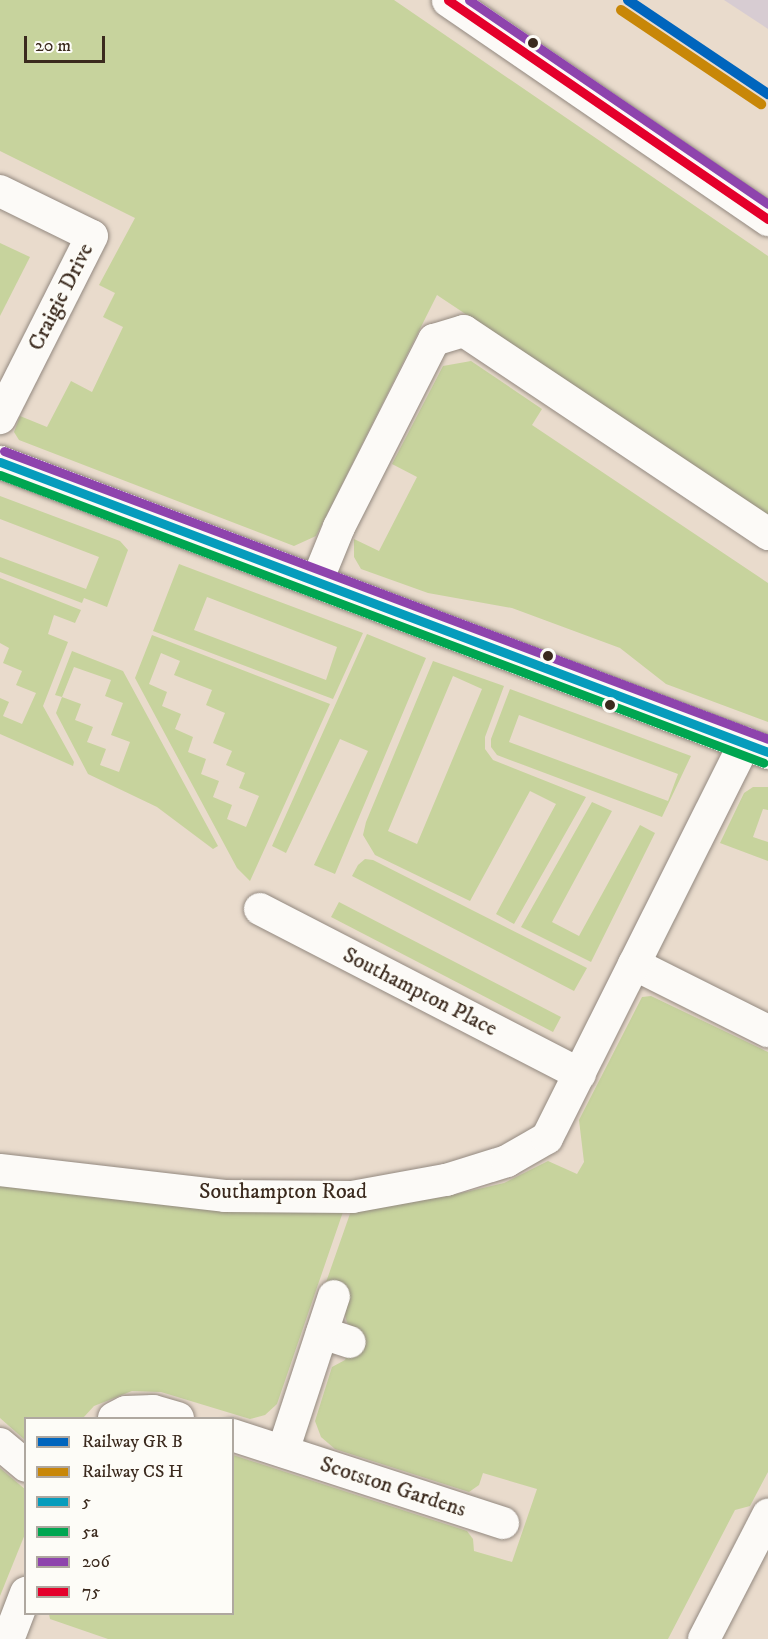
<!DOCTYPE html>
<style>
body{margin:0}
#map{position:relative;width:768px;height:1639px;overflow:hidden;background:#e9dbcc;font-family:"IM FELL DW Pica",serif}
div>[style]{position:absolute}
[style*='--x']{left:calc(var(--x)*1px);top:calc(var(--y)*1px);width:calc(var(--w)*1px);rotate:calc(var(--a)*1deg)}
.industrial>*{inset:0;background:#d7ccd2}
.green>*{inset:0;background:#c7d39d}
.roads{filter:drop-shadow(0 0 2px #938980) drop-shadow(0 0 2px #938980)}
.minor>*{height:32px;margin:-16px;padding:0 16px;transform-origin:16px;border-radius:16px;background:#fcfaf7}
.tertiary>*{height:33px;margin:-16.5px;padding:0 16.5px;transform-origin:16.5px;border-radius:16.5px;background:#fcfaf7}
.primary>*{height:33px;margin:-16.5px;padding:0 16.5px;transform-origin:16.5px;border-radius:16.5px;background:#fcfaf7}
.bus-1>*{height:9px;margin:-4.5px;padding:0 4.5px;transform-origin:4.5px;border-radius:4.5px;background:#069cbc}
.bus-2>*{height:9px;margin:-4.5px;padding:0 4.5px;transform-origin:4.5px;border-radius:4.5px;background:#00a651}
.bus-3>*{height:9px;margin:-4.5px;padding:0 4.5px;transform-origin:4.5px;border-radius:4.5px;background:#8e44ad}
.bus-4>*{height:9px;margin:-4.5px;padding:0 4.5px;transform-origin:4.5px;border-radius:4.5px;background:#e4002b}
.rail-1>*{height:10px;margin:-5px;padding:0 5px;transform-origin:5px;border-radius:5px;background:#0065bd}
.rail-2>*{height:10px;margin:-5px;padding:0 5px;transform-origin:5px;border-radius:5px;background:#c88708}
.dots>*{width:16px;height:16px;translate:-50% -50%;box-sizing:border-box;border:3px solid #fdfcf7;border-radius:50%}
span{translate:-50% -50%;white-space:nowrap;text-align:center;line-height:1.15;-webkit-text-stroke:4.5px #fdfcf7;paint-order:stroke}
.street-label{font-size:22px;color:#3b2a1e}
.legend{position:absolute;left:24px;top:1417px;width:210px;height:198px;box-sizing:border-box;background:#fdfcf7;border:2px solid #afa8a0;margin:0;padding:8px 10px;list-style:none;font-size:18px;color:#3b2a1e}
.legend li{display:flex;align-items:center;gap:12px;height:30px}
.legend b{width:30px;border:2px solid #afa8a0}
.scale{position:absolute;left:24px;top:36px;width:81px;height:27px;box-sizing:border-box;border:3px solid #3b2a1e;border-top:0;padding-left:8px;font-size:18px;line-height:21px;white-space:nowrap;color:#3b2a1e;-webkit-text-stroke:4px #fdfcf7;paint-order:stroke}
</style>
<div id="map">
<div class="industrial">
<div style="clip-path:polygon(724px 0,768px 0,768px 29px)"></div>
</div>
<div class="green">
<div style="clip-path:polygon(0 0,394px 0,768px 256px,768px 516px,437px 295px,316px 536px,294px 546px,19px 440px,14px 432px,20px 416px,47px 427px,71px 381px,92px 392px,123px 327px,103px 317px,115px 293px,99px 285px,135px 218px,0 151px)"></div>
<div style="clip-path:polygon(0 243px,30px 257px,0 316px)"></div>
<div style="clip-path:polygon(471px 361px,542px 409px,532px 425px,768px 583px,768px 722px,666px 684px,620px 648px,512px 608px,428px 593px,361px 569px,354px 557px,354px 539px,379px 551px,417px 477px,392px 464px,443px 366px)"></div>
<div style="clip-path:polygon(0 496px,120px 541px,128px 550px,107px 607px,84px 598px,82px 603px,0 572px,0 557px,86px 589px,99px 557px,0 519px)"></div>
<div style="clip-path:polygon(evenodd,179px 564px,363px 633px,333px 699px,153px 631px,179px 564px,207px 597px,337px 647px,326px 680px,194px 630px,207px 597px)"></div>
<div style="clip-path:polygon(0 578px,81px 610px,75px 623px,54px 615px,48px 634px,68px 642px,43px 706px,74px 762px,73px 766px,0 734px,0 698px,9px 702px,3px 716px,22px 724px,36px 693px,16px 685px,22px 671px,3px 663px,9px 648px,0 643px)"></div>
<div style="clip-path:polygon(367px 634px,426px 658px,335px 874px,314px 865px,368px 751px,340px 739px,286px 853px,272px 846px)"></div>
<div style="clip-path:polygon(evenodd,152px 635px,330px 704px,250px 881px,237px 868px,135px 678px,152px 635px,161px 653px,180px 661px,174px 675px,212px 690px,206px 705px,225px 713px,213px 743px,232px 751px,226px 765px,245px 773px,239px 788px,259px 796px,246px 827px,227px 819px,232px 805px,213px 797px,219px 781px,201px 774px,206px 759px,188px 752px,193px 737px,175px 729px,181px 714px,162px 706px,167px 692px,149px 684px,161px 653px)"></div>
<div style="clip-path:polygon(evenodd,72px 651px,123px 671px,218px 846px,213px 849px,157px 807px,88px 774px,56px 713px,62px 697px,55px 695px,72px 651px,74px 667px,111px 680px,105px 696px,123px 703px,111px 735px,130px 742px,119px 772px,100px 765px,106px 749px,87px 742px,93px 727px,75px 720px,81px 704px,62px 697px,74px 667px)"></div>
<div style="clip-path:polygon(evenodd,433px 661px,504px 686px,485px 737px,485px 749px,493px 760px,586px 797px,514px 924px,496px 914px,556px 804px,530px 791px,470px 901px,375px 855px,363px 835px,366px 822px,433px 661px,453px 676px,482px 689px,417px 844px,388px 831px,453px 676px)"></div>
<div style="clip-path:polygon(evenodd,510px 689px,691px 756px,662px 817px,497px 755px,491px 747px,491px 739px,510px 689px,519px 715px,678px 774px,668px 801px,509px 742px,519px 715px)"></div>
<div style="clip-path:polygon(753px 787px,768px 787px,768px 810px,763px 809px,753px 837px,768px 842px,768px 861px,720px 843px,744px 793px)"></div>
<div style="clip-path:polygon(592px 802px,612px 811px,552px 922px,579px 936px,640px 825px,655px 833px,591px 962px,521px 927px)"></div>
<div style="clip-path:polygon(365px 859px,373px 860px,587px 968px,574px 991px,352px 876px,358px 865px)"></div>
<div style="clip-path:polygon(339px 902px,561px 1017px,553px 1032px,331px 917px)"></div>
<div style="clip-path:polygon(651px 996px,768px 1052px,768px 1472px,750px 1506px,735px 1510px,668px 1639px,108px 1639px,50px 1619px,49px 1614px,232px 1614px,233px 1455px,467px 1531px,473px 1539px,474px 1551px,512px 1562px,537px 1489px,483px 1473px,479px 1485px,469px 1492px,335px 1449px,321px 1437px,315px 1421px,332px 1367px,345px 1360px,355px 1330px,347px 1323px,344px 1311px,324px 1288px,352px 1208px,444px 1197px,504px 1183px,548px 1161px,577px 1174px,584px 1162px,579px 1120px,642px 997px)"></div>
<div style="clip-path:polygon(0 1185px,345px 1206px,277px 1404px,265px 1415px,250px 1419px,161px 1392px,132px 1391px,94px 1406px,83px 1418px,26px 1418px,25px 1440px,0 1418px)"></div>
<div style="clip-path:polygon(0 1468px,26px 1490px,25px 1534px,0 1596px)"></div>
</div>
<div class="roads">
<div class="minor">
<div style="--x:0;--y:191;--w:102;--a:26.1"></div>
<div style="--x:92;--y:236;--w:204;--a:116.8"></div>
<div style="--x:317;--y:581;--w:58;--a:-67.8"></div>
<div style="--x:339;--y:527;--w:210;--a:-63.1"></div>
<div style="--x:434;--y:340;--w:31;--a:-17"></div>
<div style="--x:464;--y:331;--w:366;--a:33.7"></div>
<div style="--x:260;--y:909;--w:360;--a:27.3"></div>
<div style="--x:634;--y:964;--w:150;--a:26.6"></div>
<div style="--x:0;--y:1170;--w:226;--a:6.6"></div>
<div style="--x:225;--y:1196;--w:127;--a:0.5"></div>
<div style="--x:352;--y:1197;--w:96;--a:-10.3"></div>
<div style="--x:446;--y:1180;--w:64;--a:-17.3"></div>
<div style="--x:507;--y:1161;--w:46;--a:-29.9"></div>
<div style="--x:547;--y:1138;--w:442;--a:-63.4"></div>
<div style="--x:322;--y:1333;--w:29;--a:18"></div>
<div style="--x:114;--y:1418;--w:13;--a:-27"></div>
<div style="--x:126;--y:1412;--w:27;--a:-2"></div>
<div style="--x:153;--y:1411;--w:26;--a:16"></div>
<div style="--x:232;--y:1435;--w:285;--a:18"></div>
<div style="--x:0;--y:1444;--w:34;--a:40"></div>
<div style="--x:283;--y:1451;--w:163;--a:-71.8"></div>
<div style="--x:11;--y:1632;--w:42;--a:-69"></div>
<div style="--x:704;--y:1639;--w:140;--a:-62.7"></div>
</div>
<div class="tertiary">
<div style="--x:0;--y:462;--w:821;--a:20.69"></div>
</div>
<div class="primary">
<div style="--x:448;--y:0;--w:388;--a:34.4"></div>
</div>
</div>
<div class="bus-1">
<div style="--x:0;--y:462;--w:821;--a:20.69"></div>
</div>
<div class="bus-2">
<div style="--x:0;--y:475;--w:816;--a:20.65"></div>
</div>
<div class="bus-3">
<div style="--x:469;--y:0;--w:362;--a:34.3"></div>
<div style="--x:4;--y:451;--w:816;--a:20.65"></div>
</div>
<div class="bus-4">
<div style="--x:448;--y:0;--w:388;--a:34.4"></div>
</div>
<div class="rail-1">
<div style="--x:628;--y:0;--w:169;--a:33.9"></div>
</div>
<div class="rail-2">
<div style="--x:621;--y:10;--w:169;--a:33.9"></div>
</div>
<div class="dots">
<div style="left:533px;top:43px;background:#3b2a1e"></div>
<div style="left:548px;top:656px;background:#3b2a1e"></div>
<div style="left:610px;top:705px;background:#3b2a1e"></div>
</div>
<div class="street-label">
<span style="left:61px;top:297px;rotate:-63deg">Craigie Drive</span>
<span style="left:420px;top:992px;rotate:27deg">Southampton Place</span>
<span style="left:283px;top:1192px">Southampton Road</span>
<span style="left:393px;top:1487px;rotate:18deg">Scotston Gardens</span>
</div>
<ul class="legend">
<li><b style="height:8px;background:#0065bd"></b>Railway GR B</li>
<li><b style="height:8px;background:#c88708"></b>Railway CS H</li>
<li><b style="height:8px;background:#069cbc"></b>5</li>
<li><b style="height:8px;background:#00a651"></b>5a</li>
<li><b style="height:8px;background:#8e44ad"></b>206</li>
<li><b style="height:8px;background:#e4002b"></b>75</li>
</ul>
<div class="scale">20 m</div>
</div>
